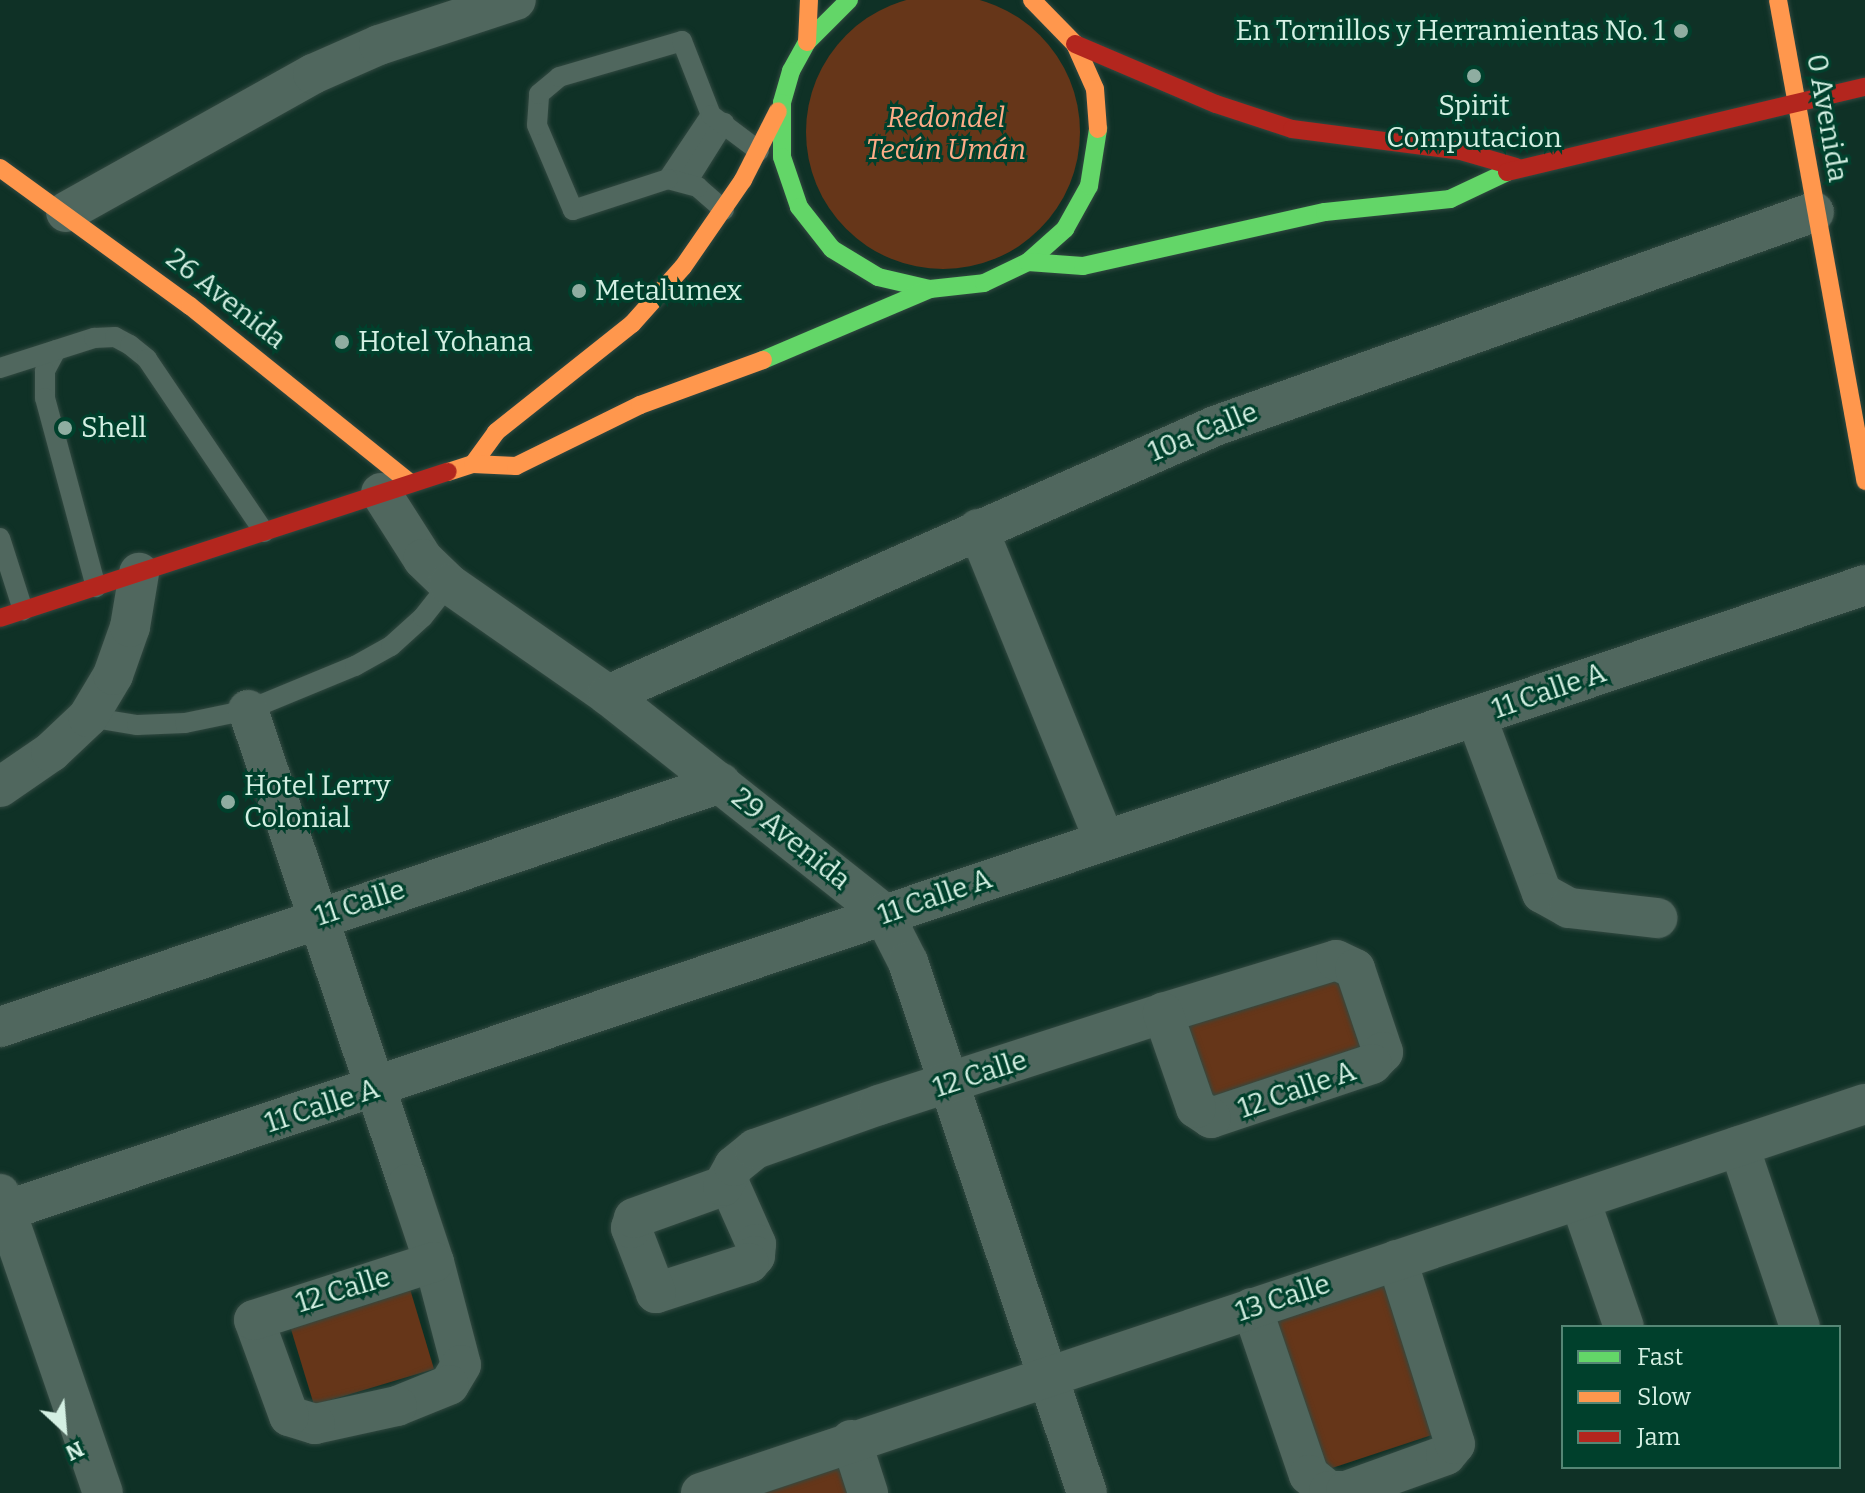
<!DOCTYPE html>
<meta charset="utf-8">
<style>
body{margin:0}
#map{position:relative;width:1865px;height:1493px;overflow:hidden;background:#0f3126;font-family:Bitter,serif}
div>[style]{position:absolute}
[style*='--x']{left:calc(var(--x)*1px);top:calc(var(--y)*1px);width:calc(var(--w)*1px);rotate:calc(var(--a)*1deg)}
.green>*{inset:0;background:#663619}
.round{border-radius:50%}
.roads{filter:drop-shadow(0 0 2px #324941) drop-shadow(0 0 2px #324941)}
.lane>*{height:20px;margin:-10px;padding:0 10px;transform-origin:10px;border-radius:10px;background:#50675e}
.street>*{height:40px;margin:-20px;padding:0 20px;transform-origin:20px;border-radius:20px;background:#50675e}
.fast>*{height:18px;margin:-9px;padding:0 9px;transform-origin:9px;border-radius:9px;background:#63d668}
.slow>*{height:18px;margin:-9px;padding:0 9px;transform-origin:9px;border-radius:9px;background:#ff974d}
.jam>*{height:18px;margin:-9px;padding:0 9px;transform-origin:9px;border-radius:9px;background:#b3261e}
.dots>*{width:22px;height:22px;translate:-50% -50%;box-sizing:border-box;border:4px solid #00402c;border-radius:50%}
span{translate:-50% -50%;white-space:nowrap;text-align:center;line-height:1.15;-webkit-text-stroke:6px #00402c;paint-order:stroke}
.poi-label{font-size:28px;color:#d4f0e3}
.right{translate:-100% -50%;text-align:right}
.left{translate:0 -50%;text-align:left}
.park-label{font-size:28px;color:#fead88;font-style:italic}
.street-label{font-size:28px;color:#d4f0e3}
.legend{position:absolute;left:1561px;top:1325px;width:280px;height:144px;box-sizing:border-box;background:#00402c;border:2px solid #558675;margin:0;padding:10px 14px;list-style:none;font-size:24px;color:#d4f0e3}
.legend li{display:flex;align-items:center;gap:16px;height:40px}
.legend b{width:40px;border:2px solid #558675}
.north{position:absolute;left:24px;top:1389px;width:80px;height:80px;-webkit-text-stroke:6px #00402c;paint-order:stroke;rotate:154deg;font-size:22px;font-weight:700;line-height:32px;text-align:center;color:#d4f0e3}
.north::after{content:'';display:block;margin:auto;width:28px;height:36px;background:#d4f0e3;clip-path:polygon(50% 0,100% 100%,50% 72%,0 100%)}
</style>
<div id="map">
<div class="green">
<div class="round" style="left:806px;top:-5px;width:274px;height:274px"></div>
<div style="clip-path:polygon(1337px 968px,1366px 1055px,1207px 1110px,1178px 1024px)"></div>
<div style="clip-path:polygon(1393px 1279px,1444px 1431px,1317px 1473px,1266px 1322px)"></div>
<div style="clip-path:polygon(410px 1289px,434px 1369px,314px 1405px,290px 1326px)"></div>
<div style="clip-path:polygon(850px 1461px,861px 1493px,754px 1493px)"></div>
</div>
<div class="roads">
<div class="lane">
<div style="--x:668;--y:179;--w:77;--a:-56.1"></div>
<div style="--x:687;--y:182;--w:70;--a:-57.9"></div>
<div style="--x:724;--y:210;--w:35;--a:-139"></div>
<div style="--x:698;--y:187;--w:31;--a:-165"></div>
<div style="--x:668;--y:179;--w:100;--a:161.9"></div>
<div style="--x:573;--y:210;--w:92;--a:-113"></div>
<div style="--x:537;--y:125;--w:31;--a:-86"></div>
<div style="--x:539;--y:94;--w:26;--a:-40"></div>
<div style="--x:559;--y:77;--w:128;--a:-16.3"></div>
<div style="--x:682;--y:41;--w:79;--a:68.6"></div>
<div style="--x:711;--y:115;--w:60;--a:36.9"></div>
<div style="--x:56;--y:350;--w:24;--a:118"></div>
<div style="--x:45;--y:371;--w:27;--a:90"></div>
<div style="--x:45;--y:398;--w:196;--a:74.9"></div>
<div style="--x:0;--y:368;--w:99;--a:-17.7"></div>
<div style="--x:94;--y:338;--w:21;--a:-3"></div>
<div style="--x:115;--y:337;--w:17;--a:28"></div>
<div style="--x:130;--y:345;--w:22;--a:39"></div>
<div style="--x:147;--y:359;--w:209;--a:55.9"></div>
<div style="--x:0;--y:538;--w:76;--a:72.3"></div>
<div style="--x:88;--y:717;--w:50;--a:9.3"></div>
<div style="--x:137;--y:725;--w:48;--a:-2.4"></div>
<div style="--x:185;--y:723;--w:64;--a:-11.7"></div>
<div style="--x:248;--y:710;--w:116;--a:-22.4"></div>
<div style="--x:355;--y:666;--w:41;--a:-29.1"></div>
<div style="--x:391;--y:646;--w:43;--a:-42.2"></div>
<div style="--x:423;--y:617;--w:42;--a:-51.8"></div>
</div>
<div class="street">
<div style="--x:66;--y:212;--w:283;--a:-29.2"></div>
<div style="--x:313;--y:74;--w:72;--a:-23.7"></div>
<div style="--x:379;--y:45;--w:144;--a:-18.2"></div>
<div style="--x:381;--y:493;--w:78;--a:57.5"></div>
<div style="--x:423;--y:559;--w:36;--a:44"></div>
<div style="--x:449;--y:584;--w:194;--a:34.9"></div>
<div style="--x:608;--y:695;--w:351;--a:38.4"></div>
<div style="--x:883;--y:913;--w:55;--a:63"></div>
<div style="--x:908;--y:962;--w:560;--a:71.37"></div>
<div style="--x:978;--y:529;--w:335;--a:67.9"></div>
<div style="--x:608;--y:695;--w:664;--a:-23.9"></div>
<div style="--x:1215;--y:426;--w:636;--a:-19.66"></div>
<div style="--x:248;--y:710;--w:500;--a:71.35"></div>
<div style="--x:408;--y:1184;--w:82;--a:71.6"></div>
<div style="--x:434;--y:1262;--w:106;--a:75.3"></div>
<div style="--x:461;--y:1365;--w:23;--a:121"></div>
<div style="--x:449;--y:1385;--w:56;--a:158"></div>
<div style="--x:397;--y:1406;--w:84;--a:167.6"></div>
<div style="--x:315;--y:1424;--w:27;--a:-163"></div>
<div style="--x:289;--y:1416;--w:102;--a:-110"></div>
<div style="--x:254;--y:1320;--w:189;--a:-17.9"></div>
<div style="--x:1476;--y:716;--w:189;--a:69.6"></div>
<div style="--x:1542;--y:893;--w:31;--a:29"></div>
<div style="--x:1569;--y:908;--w:89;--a:6.5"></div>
<div style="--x:0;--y:787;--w:62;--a:-34.5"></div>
<div style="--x:51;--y:752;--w:51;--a:-43.4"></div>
<div style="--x:88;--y:717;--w:49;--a:-59.2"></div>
<div style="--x:113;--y:675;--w:51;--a:-70.5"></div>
<div style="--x:130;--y:627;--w:55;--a:-80.5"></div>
<div style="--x:0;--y:1027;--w:761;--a:-18.7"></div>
<div style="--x:1739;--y:1146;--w:191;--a:71.4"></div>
<div style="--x:728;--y:1181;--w:69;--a:66"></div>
<div style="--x:756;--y:1244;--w:12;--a:95"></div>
<div style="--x:755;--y:1256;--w:9;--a:131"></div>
<div style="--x:749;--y:1263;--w:98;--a:162.1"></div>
<div style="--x:656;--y:1293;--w:70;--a:-111"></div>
<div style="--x:631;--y:1228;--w:10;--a:-73"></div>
<div style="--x:634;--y:1218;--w:95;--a:-19.8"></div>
<div style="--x:723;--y:1186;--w:23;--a:-61"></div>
<div style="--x:734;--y:1166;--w:27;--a:-39"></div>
<div style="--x:755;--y:1149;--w:132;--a:-19.5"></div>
<div style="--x:879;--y:1105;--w:299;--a:-17.9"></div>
<div style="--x:1163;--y:1013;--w:181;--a:-17"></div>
<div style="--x:1336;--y:960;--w:21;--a:25"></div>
<div style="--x:1355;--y:969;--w:88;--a:71.4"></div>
<div style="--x:1383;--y:1052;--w:16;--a:133"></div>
<div style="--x:1372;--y:1064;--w:170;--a:161.5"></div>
<div style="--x:1211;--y:1118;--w:18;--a:-146"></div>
<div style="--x:1196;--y:1108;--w:101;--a:-109.2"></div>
<div style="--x:0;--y:1194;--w:316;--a:71"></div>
<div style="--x:1580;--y:1200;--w:134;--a:70.9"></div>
<div style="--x:5;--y:1211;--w:1963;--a:-18.6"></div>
<div style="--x:1252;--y:1308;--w:176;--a:71.2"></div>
<div style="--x:1309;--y:1475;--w:26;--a:39"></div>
<div style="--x:1329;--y:1491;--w:17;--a:0"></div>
<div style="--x:1346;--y:1491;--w:106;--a:-19.8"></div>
<div style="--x:1446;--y:1455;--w:14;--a:-51"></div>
<div style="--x:1455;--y:1444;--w:193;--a:-107.5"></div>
<div style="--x:851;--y:1440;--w:56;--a:72.2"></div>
<div style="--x:701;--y:1493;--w:1227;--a:-18.48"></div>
</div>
<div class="fast">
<div style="--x:849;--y:0;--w:59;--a:135"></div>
<div style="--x:807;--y:42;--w:33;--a:119"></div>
<div style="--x:791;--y:71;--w:33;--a:106"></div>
<div style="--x:782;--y:103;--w:54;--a:90"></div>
<div style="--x:782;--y:157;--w:53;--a:71.2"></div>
<div style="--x:799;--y:207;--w:53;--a:51.8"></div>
<div style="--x:832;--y:249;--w:54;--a:31.3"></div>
<div style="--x:878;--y:277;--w:53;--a:13"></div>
<div style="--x:930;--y:289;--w:54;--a:-6.3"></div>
<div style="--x:984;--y:283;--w:49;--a:-25.5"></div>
<div style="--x:1028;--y:262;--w:50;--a:-41.7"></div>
<div style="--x:1065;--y:229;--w:49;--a:-60.8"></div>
<div style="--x:1089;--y:186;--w:58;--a:-81"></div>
<div style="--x:1028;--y:262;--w:55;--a:4.2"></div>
<div style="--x:1083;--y:266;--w:248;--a:-12.6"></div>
<div style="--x:1325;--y:212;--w:126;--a:-5.9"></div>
<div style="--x:1450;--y:199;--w:63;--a:-25.3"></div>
<div style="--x:763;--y:360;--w:181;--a:-23"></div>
</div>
<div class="slow">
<div style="--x:1032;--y:0;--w:62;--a:45.7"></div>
<div style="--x:1075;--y:44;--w:49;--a:66"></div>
<div style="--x:1095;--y:89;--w:40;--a:85.7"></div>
<div style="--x:1778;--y:0;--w:489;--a:79.7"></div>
<div style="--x:807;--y:42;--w:42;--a:-87.3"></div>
<div style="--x:0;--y:168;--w:235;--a:36"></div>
<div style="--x:190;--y:306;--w:282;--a:38.8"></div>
<div style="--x:473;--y:464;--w:39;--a:-54"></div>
<div style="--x:496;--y:432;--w:174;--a:-38.5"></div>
<div style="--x:632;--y:324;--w:76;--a:-48.2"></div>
<div style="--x:683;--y:267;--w:106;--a:-55.4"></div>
<div style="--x:743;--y:180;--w:77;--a:-63.1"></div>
<div style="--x:448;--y:472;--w:26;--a:-18"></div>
<div style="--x:473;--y:464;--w:43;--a:2.7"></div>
<div style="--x:516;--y:466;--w:138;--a:-26.2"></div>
<div style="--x:640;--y:405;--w:131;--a:-20.1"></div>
</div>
<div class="jam">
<div style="--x:1075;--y:44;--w:153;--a:23.1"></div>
<div style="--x:1216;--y:104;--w:80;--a:18.2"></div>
<div style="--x:1292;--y:129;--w:170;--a:7.4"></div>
<div style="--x:1461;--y:151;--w:57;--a:16.2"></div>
<div style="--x:1507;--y:172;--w:368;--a:-13.4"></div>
<div style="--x:0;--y:618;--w:471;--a:-18.1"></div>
</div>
</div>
<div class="dots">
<div style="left:1681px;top:31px;background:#8fada1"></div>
<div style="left:1474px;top:76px;background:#8fada1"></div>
<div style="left:579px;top:291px;background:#8fada1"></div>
<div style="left:342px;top:342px;background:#8fada1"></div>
<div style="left:65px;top:428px;background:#8fada1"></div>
<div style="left:228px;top:802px;background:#8fada1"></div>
</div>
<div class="poi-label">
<span class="right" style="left:1665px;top:31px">En Tornillos y Herramientas No. 1</span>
<span style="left:1474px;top:122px">Spirit<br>Computacion</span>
<span class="left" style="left:595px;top:291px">Metalumex</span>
<span class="left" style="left:358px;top:342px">Hotel Yohana</span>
<span class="left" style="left:81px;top:428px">Shell</span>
<span class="left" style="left:244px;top:802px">Hotel Lerry<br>Colonial</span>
</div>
<div class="park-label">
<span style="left:946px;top:134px">Redondel<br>Tecún Umán</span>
</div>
<div class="street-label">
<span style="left:1827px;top:118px;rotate:80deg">0 Avenida</span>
<span style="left:226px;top:299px;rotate:38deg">26 Avenida</span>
<span style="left:1203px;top:432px;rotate:-22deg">10a Calle</span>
<span style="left:1549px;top:691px;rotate:-19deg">11 Calle A</span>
<span style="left:791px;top:839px;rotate:39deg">29 Avenida</span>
<span style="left:935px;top:897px;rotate:-19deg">11 Calle A</span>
<span style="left:360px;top:903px;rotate:-18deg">11 Calle</span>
<span style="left:980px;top:1074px;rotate:-18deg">12 Calle</span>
<span style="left:1297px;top:1090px;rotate:-19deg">12 Calle A</span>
<span style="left:322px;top:1106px;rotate:-18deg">11 Calle A</span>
<span style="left:343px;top:1290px;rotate:-17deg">12 Calle</span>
<span style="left:1283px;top:1298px;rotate:-18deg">13 Calle</span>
</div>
<ul class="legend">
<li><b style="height:10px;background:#63d668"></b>Fast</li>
<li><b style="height:10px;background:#ff974d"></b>Slow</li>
<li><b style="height:10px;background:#b3261e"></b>Jam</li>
</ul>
<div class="north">N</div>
</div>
